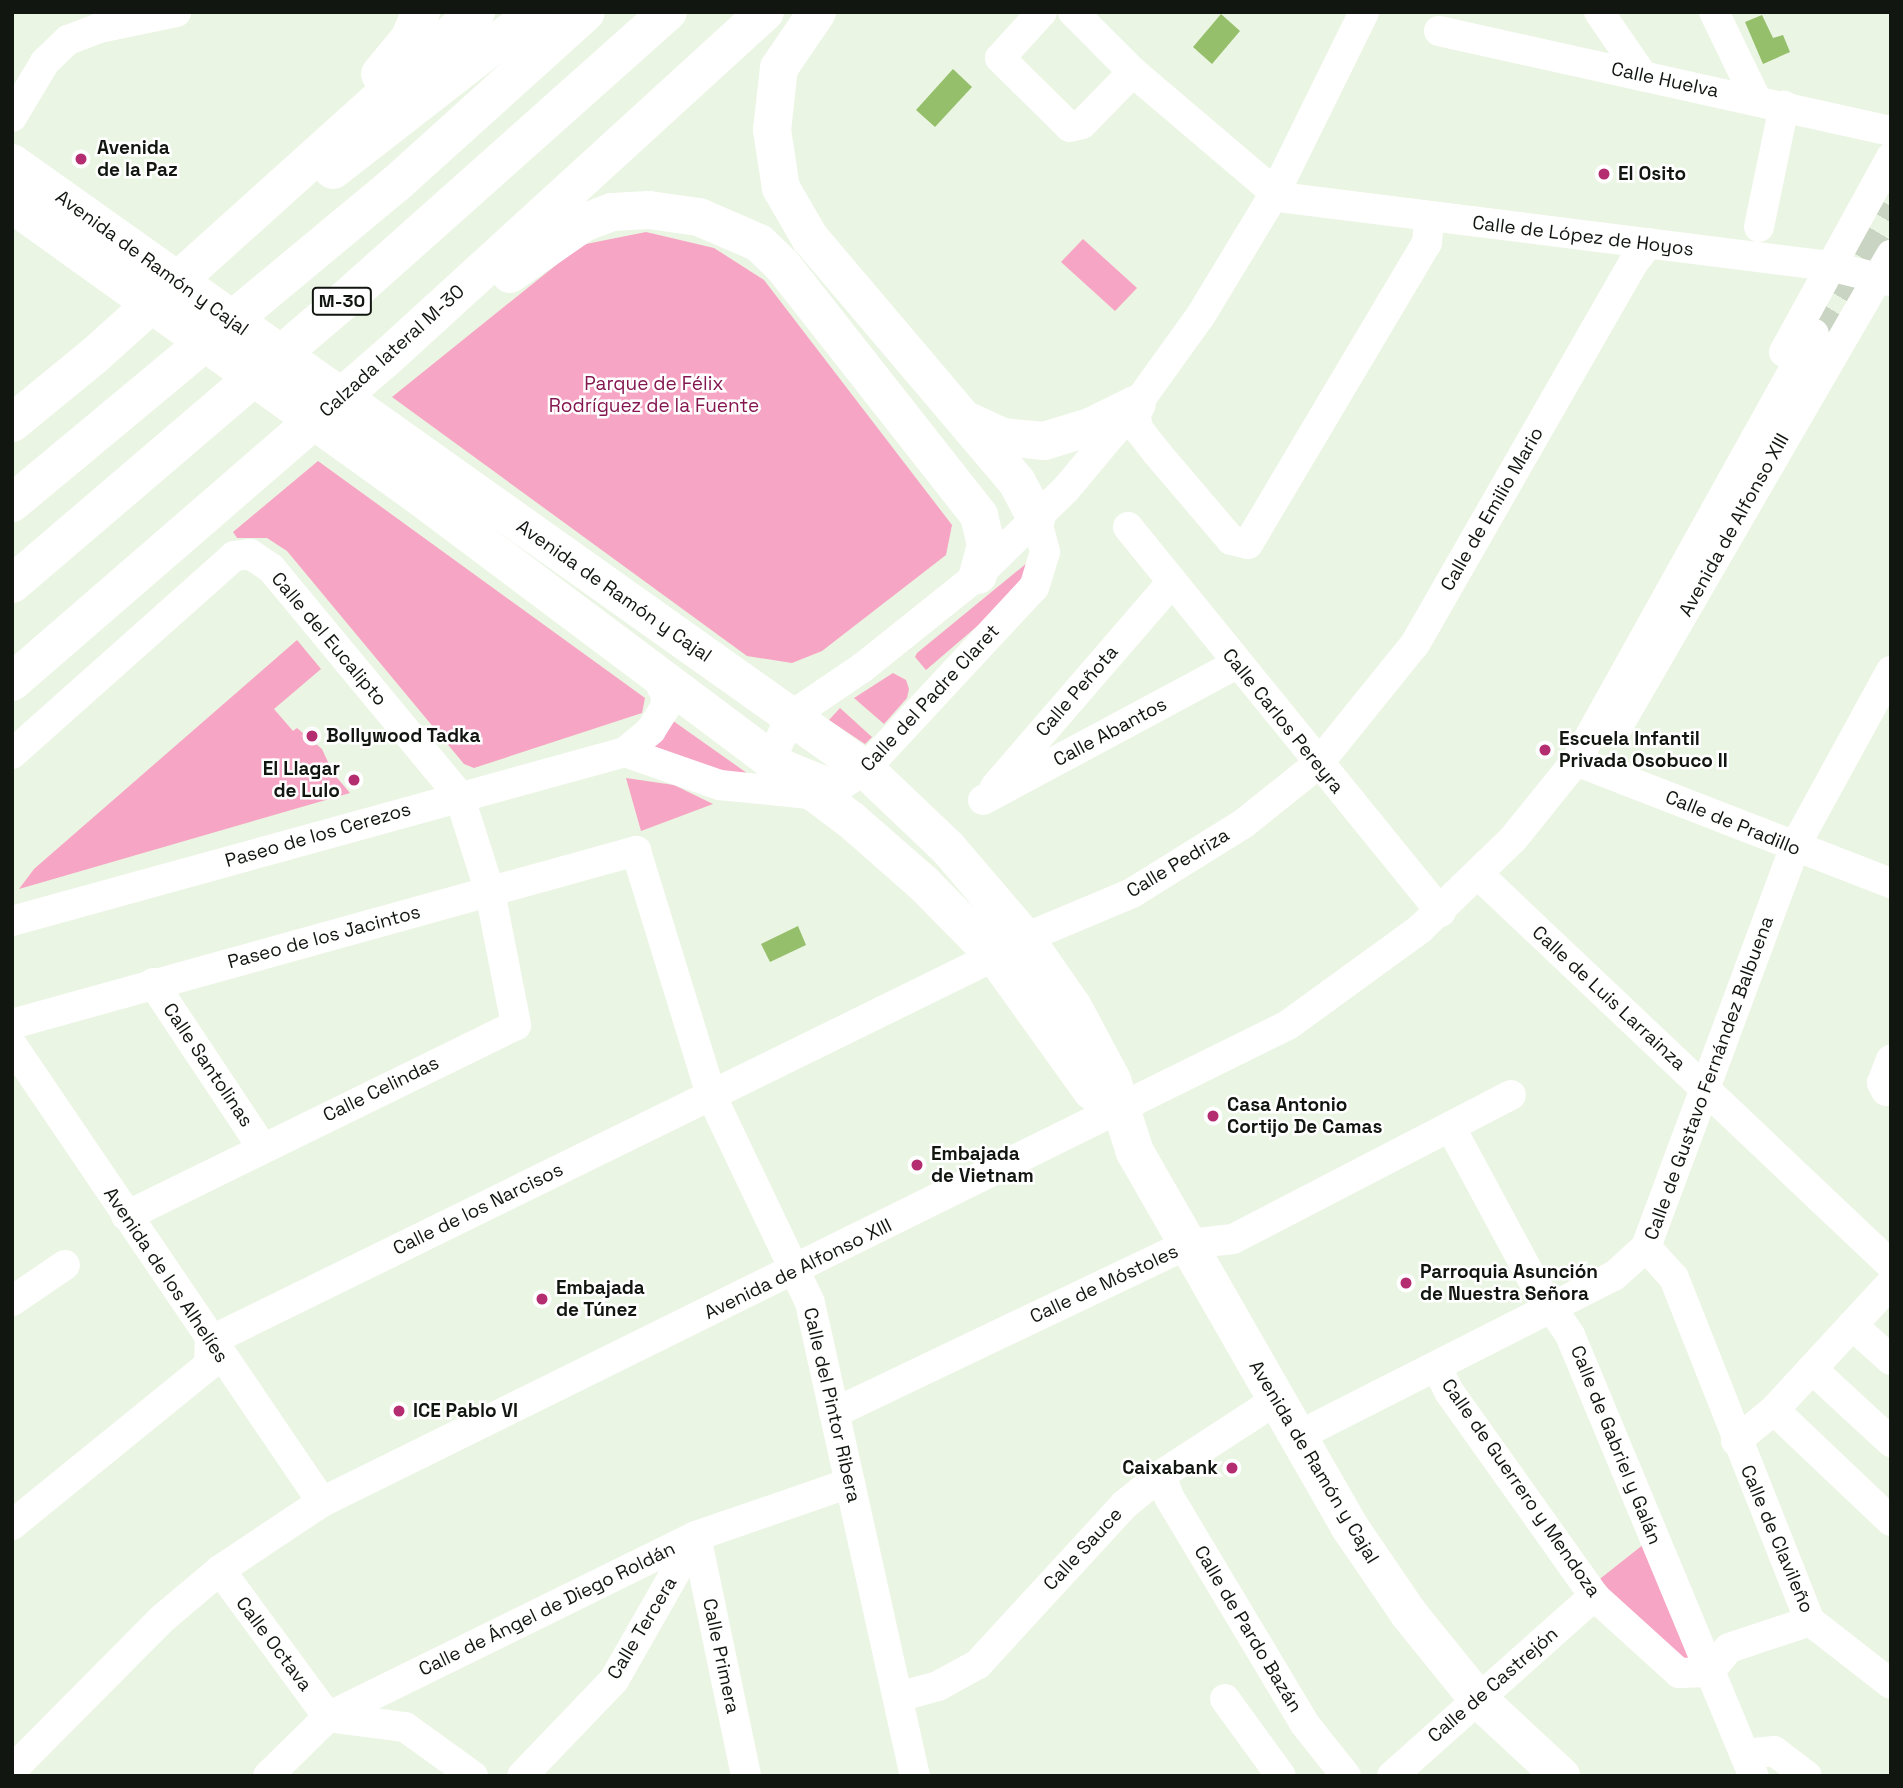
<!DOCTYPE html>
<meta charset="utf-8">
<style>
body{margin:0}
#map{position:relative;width:1903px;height:1788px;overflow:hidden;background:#ebf5e3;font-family:"Space Grotesk",sans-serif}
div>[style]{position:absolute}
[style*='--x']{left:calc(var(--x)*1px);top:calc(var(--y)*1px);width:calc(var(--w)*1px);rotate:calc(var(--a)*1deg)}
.green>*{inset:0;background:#f7a5c4}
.water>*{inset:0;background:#95bf6a}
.minor-tunnel>*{height:30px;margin-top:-15px;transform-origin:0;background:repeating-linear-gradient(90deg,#cad4c3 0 30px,transparent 0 45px)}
.minor>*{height:30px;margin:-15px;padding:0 15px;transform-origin:15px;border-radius:15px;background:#fff}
.major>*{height:38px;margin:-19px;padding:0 19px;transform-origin:19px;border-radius:19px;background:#fff}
.highway>*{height:38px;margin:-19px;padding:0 19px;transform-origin:19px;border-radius:19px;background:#fff}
.dots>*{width:19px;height:19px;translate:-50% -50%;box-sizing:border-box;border:4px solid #fff;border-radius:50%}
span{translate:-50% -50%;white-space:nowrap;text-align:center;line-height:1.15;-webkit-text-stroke:5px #fff;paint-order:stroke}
.shield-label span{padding:2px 5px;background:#fff;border:2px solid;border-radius:5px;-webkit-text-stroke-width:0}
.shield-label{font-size:18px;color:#121610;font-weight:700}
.street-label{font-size:19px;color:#121610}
.poi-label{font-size:19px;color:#121610;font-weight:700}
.left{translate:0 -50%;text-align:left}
.right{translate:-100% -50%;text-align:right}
.park-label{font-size:19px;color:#851750}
.frame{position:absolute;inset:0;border:14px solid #121610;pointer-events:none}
</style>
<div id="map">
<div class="green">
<div style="clip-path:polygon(646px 232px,714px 248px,764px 280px,952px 525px,946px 555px,822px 651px,792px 663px,747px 656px,392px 397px,581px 245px)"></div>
<div style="clip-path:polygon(1083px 239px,1137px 288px,1115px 311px,1061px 262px)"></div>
<div style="clip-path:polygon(318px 461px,645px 698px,642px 713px,474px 768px,464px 764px,287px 551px,267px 538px,237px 538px,233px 532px)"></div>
<div style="clip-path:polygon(1027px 563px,1028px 571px,996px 610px,926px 670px,915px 657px,917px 653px)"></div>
<div style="clip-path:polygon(297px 640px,321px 669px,274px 709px,293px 731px,297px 728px,322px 749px,333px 773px,350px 793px,19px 889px,34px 869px)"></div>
<div style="clip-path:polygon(893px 673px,906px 680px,909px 689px,907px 698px,884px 724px,854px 698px)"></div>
<div style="clip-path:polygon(840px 708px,872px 737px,865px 744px,829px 720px)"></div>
<div style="clip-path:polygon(669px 718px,744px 771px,756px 781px,651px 754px,652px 741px)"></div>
<div style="clip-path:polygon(626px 778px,674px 785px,713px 804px,641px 831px)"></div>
<div style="clip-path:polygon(1644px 1544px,1692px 1658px,1679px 1663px,1596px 1582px)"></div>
</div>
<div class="water">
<div style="clip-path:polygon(1221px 14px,1240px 31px,1212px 64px,1193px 47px)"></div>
<div style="clip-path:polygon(1762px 15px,1773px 38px,1783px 35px,1790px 52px,1763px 64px,1745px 22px)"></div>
<div style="clip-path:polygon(953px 69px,972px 87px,935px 127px,916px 110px)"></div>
<div style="clip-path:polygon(798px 926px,806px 945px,770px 962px,761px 944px)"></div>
</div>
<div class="minor-tunnel">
<div style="--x:1814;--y:334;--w:149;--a:-58.8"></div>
</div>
<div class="minor">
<div style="--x:1042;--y:12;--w:62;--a:132.4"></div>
<div style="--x:1000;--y:58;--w:98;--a:44.6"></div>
<div style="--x:1070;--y:127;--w:12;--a:-14"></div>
<div style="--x:1082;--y:124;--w:73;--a:-45.6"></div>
<div style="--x:1073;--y:12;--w:85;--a:45"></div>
<div style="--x:1133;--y:72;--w:187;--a:40.4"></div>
<div style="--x:1275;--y:193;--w:13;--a:23"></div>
<div style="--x:1287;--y:198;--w:546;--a:7.15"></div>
<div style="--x:1829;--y:266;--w:64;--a:13.6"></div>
<div style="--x:1599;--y:12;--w:78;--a:55.5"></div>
<div style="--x:1714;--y:12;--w:97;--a:64.2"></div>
<div style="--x:1439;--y:31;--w:463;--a:12.5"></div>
<div style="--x:12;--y:117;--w:64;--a:-59"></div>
<div style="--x:45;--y:62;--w:32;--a:-44"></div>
<div style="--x:68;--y:40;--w:33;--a:-21"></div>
<div style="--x:99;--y:28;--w:79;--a:-11.7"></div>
<div style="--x:1759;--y:227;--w:124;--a:-78.3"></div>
<div style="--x:1784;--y:352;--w:222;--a:-61.2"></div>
<div style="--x:1134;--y:409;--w:22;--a:77"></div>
<div style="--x:1139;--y:430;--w:29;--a:52"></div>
<div style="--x:1157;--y:453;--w:114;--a:49.6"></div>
<div style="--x:1231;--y:540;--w:17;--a:13"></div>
<div style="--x:1248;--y:544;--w:350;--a:-59.3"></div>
<div style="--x:1427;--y:243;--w:25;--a:-85"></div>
<div style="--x:1036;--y:518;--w:35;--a:75"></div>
<div style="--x:1045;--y:552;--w:37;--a:107"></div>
<div style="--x:1034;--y:587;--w:248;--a:132.9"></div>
<div style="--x:865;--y:769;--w:27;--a:146"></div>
<div style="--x:843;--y:784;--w:9;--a:174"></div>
<div style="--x:834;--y:785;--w:61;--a:-158"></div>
<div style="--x:777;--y:762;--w:14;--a:-94"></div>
<div style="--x:776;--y:748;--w:35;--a:-65"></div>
<div style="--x:791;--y:716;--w:86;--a:-34.1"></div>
<div style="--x:862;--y:668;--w:149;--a:-38.7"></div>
<div style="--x:978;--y:575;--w:81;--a:-44.5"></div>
<div style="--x:1036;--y:518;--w:42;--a:-44"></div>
<div style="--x:1066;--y:489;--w:111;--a:-50.1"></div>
<div style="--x:1137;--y:404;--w:110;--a:-54.3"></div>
<div style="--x:1201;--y:315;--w:143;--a:-58.8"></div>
<div style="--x:1275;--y:193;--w:202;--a:-63.8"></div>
<div style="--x:1128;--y:527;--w:496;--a:50.9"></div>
<div style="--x:1617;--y:728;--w:547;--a:-59.92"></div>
<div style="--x:625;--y:752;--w:101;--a:19.2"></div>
<div style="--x:720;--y:785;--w:99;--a:5.8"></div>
<div style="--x:12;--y:754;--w:297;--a:-41.7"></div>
<div style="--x:234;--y:556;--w:16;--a:-7"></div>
<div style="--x:250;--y:554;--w:25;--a:34"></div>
<div style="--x:271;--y:568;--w:295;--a:50.4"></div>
<div style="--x:459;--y:795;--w:102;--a:72.3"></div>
<div style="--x:490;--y:892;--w:136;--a:78.9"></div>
<div style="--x:516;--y:1025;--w:434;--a:153.9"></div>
<div style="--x:1576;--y:761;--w:338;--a:21.2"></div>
<div style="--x:995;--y:787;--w:271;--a:-49.2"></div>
<div style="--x:983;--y:800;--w:288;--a:-28.2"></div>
<div style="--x:1479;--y:875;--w:567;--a:43.43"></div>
<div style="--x:12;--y:921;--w:636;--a:-15.41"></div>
<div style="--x:625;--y:752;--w:34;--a:-40"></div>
<div style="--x:651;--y:730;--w:26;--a:-58"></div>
<div style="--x:665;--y:708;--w:12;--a:-85"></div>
<div style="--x:666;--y:696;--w:28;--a:-116"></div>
<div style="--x:1025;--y:938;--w:116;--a:-22.8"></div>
<div style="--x:1132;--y:893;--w:131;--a:-31.9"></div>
<div style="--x:1243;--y:824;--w:96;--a:-38.7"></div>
<div style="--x:1318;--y:764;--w:154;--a:-51.1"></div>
<div style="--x:1415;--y:644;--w:440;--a:-60.2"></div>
<div style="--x:1634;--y:262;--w:24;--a:-52"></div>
<div style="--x:153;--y:983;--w:197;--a:56.4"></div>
<div style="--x:12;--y:1024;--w:648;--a:-15.5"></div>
<div style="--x:636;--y:851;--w:255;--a:72.9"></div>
<div style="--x:711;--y:1095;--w:230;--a:64.5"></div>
<div style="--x:810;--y:1303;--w:485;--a:77.5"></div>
<div style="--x:12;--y:1045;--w:552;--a:55.85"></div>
<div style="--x:1886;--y:1091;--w:9;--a:-117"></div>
<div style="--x:1882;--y:1083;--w:25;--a:-69"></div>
<div style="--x:1451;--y:1128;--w:175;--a:61.7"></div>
<div style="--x:1534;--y:1282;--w:64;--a:55.8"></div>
<div style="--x:1570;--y:1335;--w:478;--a:67.4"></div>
<div style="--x:1646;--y:1247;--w:42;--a:47.9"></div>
<div style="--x:1674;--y:1278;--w:369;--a:68.4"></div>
<div style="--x:1810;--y:1621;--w:103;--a:37.9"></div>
<div style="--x:12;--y:1301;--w:64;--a:-34.2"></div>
<div style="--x:1852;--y:1325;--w:52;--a:41.9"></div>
<div style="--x:1436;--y:1366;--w:30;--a:63"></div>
<div style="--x:1450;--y:1393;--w:249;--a:54.6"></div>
<div style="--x:1594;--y:1596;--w:115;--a:42.2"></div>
<div style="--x:1679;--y:1673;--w:30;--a:-2"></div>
<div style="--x:1812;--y:1369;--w:108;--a:42.7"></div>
<div style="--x:1774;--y:1410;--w:161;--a:43.5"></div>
<div style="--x:834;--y:1413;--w:393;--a:-25.5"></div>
<div style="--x:1189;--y:1244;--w:44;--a:-6.5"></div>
<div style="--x:1233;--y:1239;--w:313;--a:-27.4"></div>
<div style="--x:1296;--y:1437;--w:356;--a:-26.9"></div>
<div style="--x:1614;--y:1276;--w:43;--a:-42.2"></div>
<div style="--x:1646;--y:1247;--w:426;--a:-69.6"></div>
<div style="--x:1794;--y:848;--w:202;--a:-61.3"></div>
<div style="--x:1736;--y:1441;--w:49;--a:-39.2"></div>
<div style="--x:1774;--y:1410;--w:173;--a:-47.3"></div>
<div style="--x:1161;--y:1475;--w:23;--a:70"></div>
<div style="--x:1169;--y:1497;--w:263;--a:59.1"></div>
<div style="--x:1304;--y:1723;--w:68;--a:51.6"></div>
<div style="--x:12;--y:1525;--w:254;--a:-39.1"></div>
<div style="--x:209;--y:1365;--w:24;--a:-88"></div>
<div style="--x:210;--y:1341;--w:874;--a:-26.13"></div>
<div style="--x:696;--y:1536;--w:245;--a:78.2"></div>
<div style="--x:220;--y:1570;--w:182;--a:53.7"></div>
<div style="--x:328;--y:1717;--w:78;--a:7.4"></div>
<div style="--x:405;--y:1727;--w:84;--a:35.8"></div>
<div style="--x:1709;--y:1672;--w:31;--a:-50"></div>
<div style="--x:1729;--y:1648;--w:85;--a:-18.4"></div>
<div style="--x:898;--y:1697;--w:41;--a:-15.4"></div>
<div style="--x:938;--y:1686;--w:46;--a:-28.8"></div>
<div style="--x:978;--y:1664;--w:216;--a:-47.4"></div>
<div style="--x:1124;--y:1505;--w:48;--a:-39"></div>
<div style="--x:1161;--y:1475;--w:136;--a:-33"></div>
<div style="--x:1225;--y:1699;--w:95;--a:54"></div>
<div style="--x:1745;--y:1754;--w:29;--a:-6"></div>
<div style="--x:1774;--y:1751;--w:41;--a:37.1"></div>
<div style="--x:12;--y:1770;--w:214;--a:-45.2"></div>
<div style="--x:163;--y:1618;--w:75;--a:-40.1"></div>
<div style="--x:220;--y:1570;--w:123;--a:-33.7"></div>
<div style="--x:322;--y:1502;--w:1077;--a:-26.28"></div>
<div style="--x:1288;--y:1025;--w:163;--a:-36"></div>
<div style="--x:1420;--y:929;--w:129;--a:-44.1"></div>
<div style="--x:1513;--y:839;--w:100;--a:-51.1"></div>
<div style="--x:1576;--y:761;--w:489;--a:-60.9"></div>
<div style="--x:268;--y:1776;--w:84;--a:-44.5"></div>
<div style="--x:328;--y:1717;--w:410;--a:-26.2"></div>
<div style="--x:696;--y:1536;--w:163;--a:-19"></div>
<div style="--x:522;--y:1776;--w:133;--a:-46.2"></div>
<div style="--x:614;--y:1680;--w:166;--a:-60.3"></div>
<div style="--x:1392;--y:1776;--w:271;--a:-41.7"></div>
</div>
<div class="major">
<div style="--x:12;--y:163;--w:1046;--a:35.39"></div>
<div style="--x:865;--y:769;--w:115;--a:43.6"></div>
<div style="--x:948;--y:848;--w:118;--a:49.5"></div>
<div style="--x:1025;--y:938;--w:84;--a:55.2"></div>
<div style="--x:1073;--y:1007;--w:83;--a:61.9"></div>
<div style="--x:1112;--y:1080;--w:76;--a:72.3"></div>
<div style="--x:1135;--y:1152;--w:431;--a:60.2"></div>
<div style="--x:1349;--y:1526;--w:107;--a:55.7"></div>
<div style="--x:1409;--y:1614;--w:108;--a:51"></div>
<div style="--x:1477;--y:1698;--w:115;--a:42.9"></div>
<div style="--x:12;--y:204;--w:501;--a:35.66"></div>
<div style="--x:419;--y:496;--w:540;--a:36.87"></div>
<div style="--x:851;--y:820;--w:97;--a:41.2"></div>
<div style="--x:924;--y:884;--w:101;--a:45.4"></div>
<div style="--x:995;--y:956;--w:166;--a:54.3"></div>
<div style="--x:1092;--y:1091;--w:14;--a:36"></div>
</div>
<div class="highway">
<div style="--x:817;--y:12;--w:68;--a:124.2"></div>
<div style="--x:779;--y:68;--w:62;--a:96.4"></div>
<div style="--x:772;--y:130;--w:59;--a:81.2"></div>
<div style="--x:781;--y:188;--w:58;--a:59.9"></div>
<div style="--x:810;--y:238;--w:320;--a:49.7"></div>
<div style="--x:1017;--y:482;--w:41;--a:62.2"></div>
<div style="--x:380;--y:74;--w:45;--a:-50.4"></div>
<div style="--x:409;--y:39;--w:30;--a:-66"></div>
<div style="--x:333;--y:170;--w:257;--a:-37.9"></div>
<div style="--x:510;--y:274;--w:89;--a:-34.9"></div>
<div style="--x:583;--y:223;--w:31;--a:-21"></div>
<div style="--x:612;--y:212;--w:37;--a:-3"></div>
<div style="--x:649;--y:210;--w:50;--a:8"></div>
<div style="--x:699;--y:217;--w:65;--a:23.4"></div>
<div style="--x:759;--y:243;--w:32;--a:44"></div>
<div style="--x:782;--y:265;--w:318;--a:51.8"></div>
<div style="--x:979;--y:515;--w:31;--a:77"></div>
<div style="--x:986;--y:545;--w:31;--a:105"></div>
<div style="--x:968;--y:421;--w:38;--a:25"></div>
<div style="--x:1003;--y:437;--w:41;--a:5.6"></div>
<div style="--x:1044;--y:441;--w:48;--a:-16.9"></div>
<div style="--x:1090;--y:427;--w:52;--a:-26.1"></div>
<div style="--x:12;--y:423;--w:107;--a:-39.3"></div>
<div style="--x:95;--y:355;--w:513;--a:-42"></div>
<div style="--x:12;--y:503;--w:502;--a:-39.75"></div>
<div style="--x:398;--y:182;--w:253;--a:-42.1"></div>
<div style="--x:12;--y:584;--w:455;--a:-40.5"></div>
<div style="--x:358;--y:288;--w:415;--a:-41.7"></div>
<div style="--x:12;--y:682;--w:492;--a:-40.9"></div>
<div style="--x:384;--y:360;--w:516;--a:-42.41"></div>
</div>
<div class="dots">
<div style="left:81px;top:159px;background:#b32d70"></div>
<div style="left:1604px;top:174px;background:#b32d70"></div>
<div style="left:312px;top:736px;background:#b32d70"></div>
<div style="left:1545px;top:750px;background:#b32d70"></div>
<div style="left:354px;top:780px;background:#b32d70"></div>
<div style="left:1213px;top:1116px;background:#b32d70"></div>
<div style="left:917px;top:1165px;background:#b32d70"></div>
<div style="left:1406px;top:1283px;background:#b32d70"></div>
<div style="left:542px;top:1299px;background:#b32d70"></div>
<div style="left:399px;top:1411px;background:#b32d70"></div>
<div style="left:1232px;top:1468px;background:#b32d70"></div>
</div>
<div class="shield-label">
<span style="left:342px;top:301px">M-30</span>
</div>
<div class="street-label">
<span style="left:1665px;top:80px;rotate:12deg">Calle Huelva</span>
<span style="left:1583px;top:236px;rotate:7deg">Calle de López de Hoyos</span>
<span style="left:152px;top:263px;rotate:36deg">Avenida de Ramón y Cajal</span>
<span style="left:392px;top:351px;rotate:-42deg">Calzada lateral M-30</span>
<span style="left:1492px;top:509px;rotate:-60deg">Calle de Emilio Mario</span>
<span style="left:1734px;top:525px;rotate:-61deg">Avenida de Alfonso XIII</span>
<span style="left:614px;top:591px;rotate:35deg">Avenida de Ramón y Cajal</span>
<span style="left:329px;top:639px;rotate:50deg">Calle del Eucalipto</span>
<span style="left:1077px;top:691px;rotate:-49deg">Calle Peñota</span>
<span style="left:930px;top:698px;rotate:-47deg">Calle del Padre Claret</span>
<span style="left:1283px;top:721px;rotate:51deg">Calle Carlos Pereyra</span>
<span style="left:1110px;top:732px;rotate:-28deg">Calle Abantos</span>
<span style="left:1733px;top:823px;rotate:22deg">Calle de Pradillo</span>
<span style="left:318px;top:835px;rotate:-16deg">Paseo de los Cerezos</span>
<span style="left:1178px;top:863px;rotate:-31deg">Calle Pedriza</span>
<span style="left:324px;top:937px;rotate:-15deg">Paseo de los Jacintos</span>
<span style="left:1609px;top:998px;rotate:43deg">Calle de Luis Larrainza</span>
<span style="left:208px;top:1065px;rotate:56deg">Calle Santolinas</span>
<span style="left:1709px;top:1078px;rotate:-70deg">Calle de Gustavo Fernández Balbuena</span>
<span style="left:381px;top:1089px;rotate:-26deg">Calle Celindas</span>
<span style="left:478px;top:1209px;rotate:-26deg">Calle de los Narcisos</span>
<span style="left:798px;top:1269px;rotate:-26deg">Avenida de Alfonso XIII</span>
<span style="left:166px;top:1275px;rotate:56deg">Avenida de los Alhelíes</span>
<span style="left:1104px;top:1284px;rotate:-25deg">Calle de Móstoles</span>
<span style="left:832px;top:1405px;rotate:77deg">Calle del Pintor Ribera</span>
<span style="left:1616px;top:1445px;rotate:68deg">Calle de Gabriel y Galán</span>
<span style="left:1314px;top:1462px;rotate:59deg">Avenida de Ramón y Cajal</span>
<span style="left:1521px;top:1488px;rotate:55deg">Calle de Guerrero y Mendoza</span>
<span style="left:1777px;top:1539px;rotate:67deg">Calle de Clavileño</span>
<span style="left:1083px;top:1549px;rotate:-47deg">Calle Sauce</span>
<span style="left:547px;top:1609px;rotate:-26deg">Calle de Ángel de Diego Roldán</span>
<span style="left:642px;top:1628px;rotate:-59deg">Calle Tercera</span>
<span style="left:1248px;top:1629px;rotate:59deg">Calle de Pardo Bazán</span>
<span style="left:274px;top:1644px;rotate:53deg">Calle Octava</span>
<span style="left:721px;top:1656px;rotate:78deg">Calle Primera</span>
<span style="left:1493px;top:1685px;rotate:-41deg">Calle de Castrejón</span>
</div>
<div class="poi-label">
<span class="left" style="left:97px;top:159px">Avenida<br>de la Paz</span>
<span class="left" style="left:1618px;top:174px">El Osito</span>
<span class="left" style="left:326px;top:736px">Bollywood Tadka</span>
<span class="left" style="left:1559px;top:750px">Escuela Infantil<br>Privada Osobuco II</span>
<span class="right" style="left:340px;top:780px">El Llagar<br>de Lulo</span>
<span class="left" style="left:1227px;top:1116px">Casa Antonio<br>Cortijo De Camas</span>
<span class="left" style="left:931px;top:1165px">Embajada<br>de Vietnam</span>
<span class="left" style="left:1420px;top:1283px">Parroquia Asunción<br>de Nuestra Señora</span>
<span class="left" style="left:556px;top:1299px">Embajada<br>de Túnez</span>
<span class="left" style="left:413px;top:1411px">ICE Pablo VI</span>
<span class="right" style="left:1218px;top:1468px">Caixabank</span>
</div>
<div class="park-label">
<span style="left:654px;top:395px">Parque de Félix<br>Rodríguez de la Fuente</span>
</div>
<div class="frame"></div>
</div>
